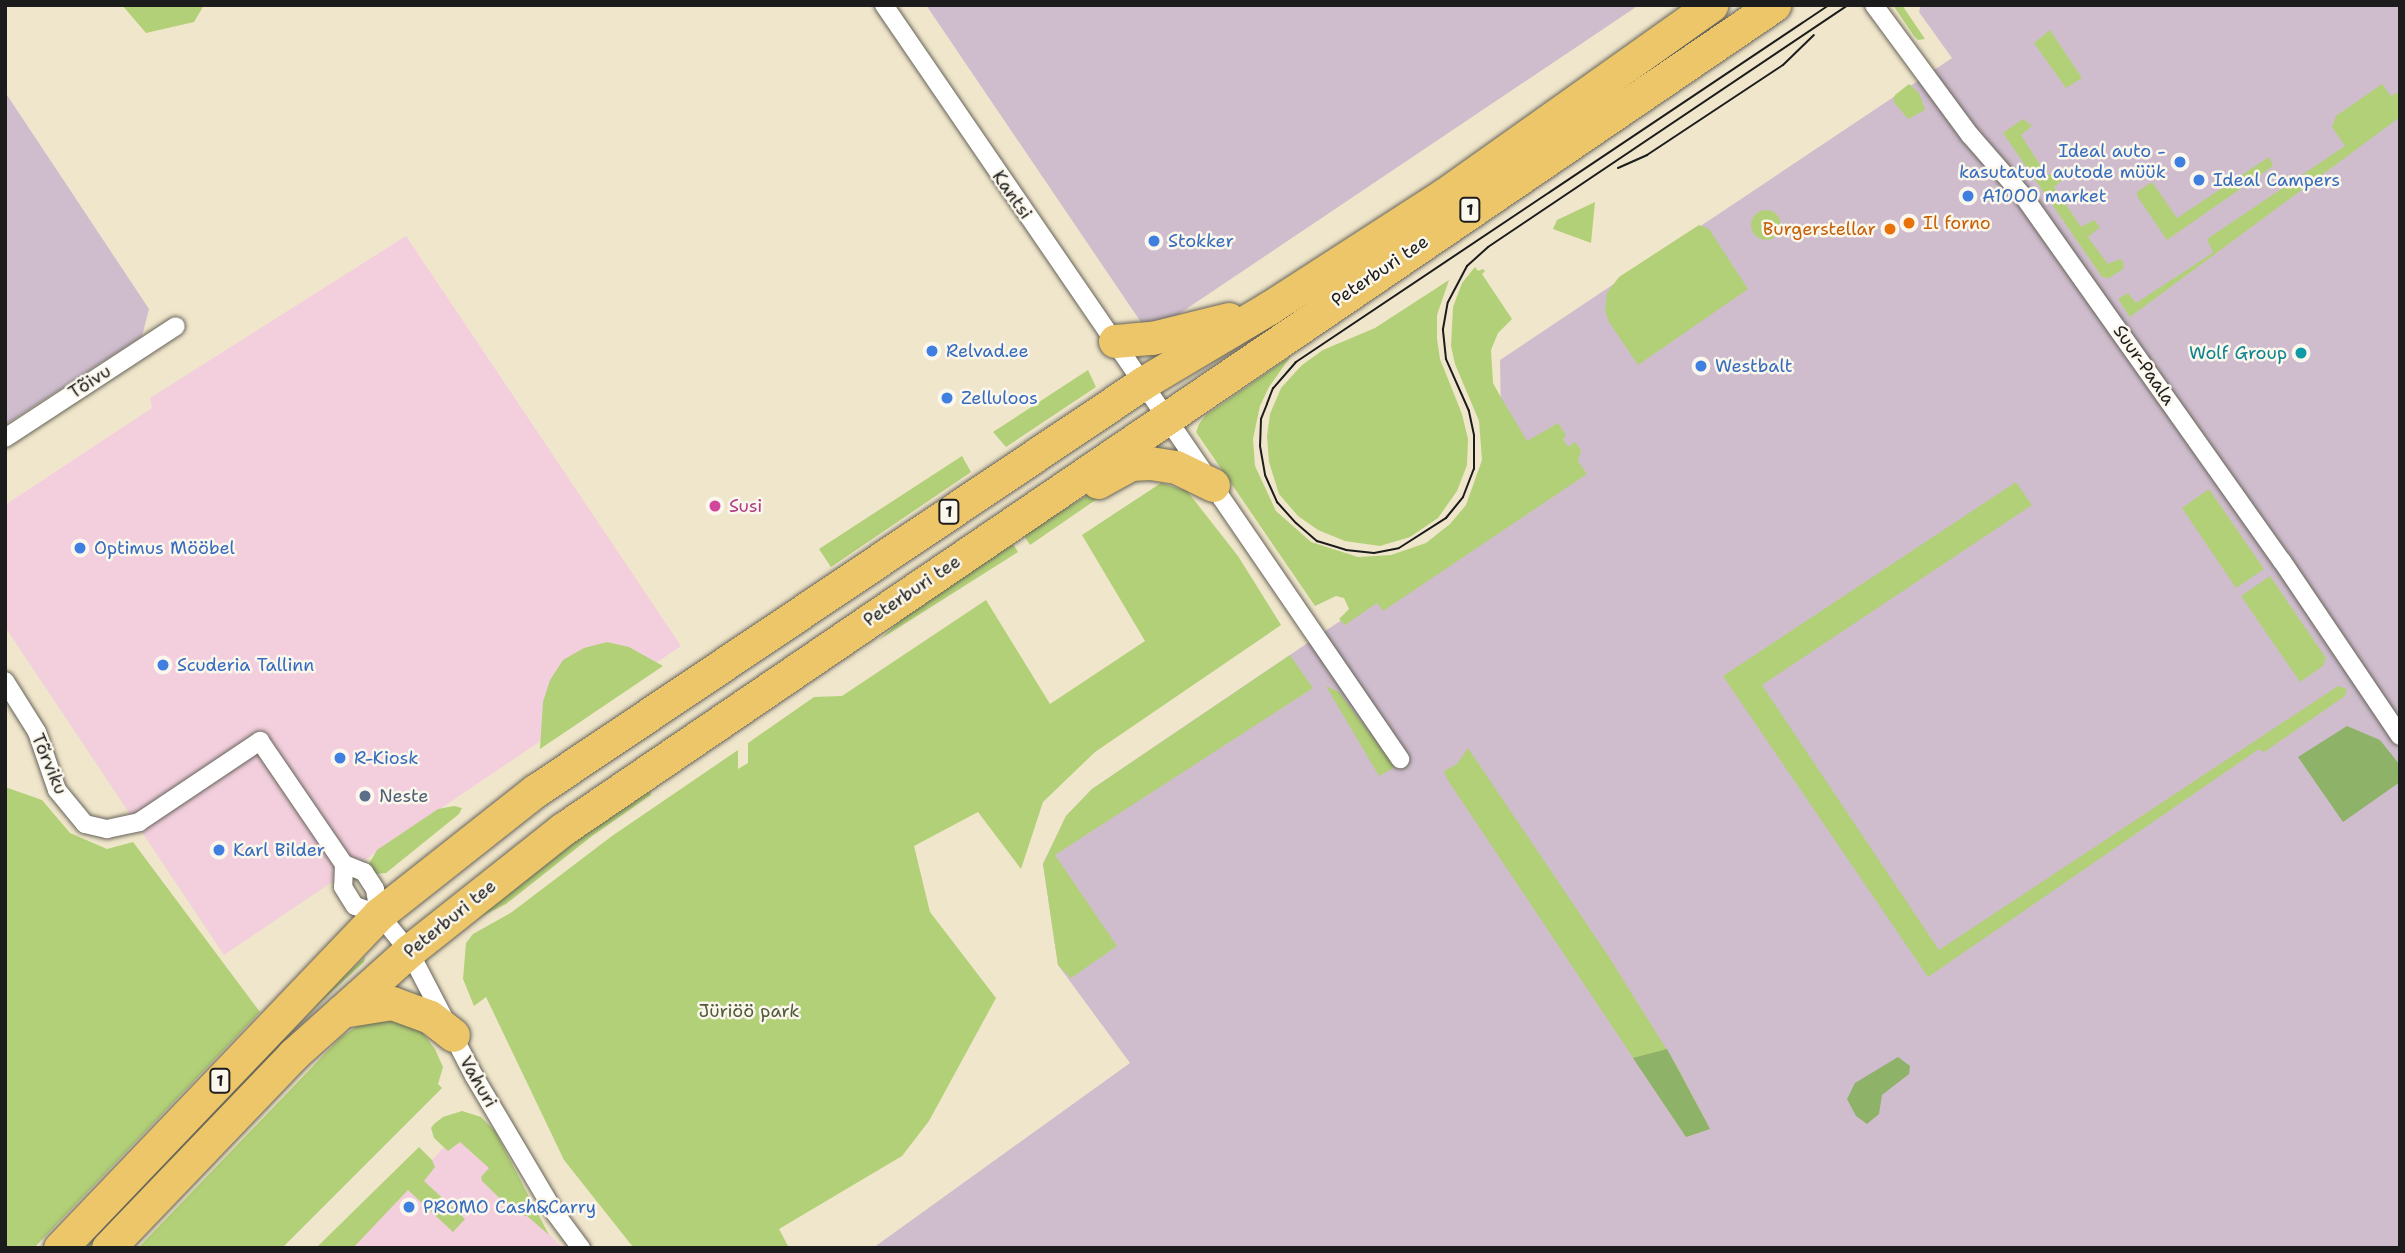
<!DOCTYPE html>
<meta charset="utf-8">
<style>
body{margin:0}
#map{position:relative;width:2405px;height:1253px;overflow:hidden;background:#f0e6cb;font-family:"Shantell Sans",sans-serif}
div>[style]{position:absolute}
[style*='--x']{left:calc(var(--x)*1px);top:calc(var(--y)*1px);width:calc(var(--w)*1px);rotate:calc(var(--a)*1deg)}
.built>*{inset:0;background:#f3cfde}
.industrial>*{inset:0;background:#cfbdce}
.green>*{inset:0;background:#b2d077}
.round{border-radius:50%}
.forest>*{inset:0;background:#8db268}
.roads{filter:drop-shadow(0 0 2px #666359) drop-shadow(0 0 2px #666359)}
.street>*{height:18px;margin:-9px;padding:0 9px;transform-origin:9px;border-radius:9px;background:#fff}
.highway>*{height:33px;margin:-16.5px;padding:0 16.5px;transform-origin:16.5px;border-radius:16.5px;background:#ecc669}
.tram>*{height:2px;margin:-1px;padding:0 1px;transform-origin:1px;border-radius:1px;background:#1c1c1c}
.dots>*{width:19px;height:19px;translate:-50% -50%;box-sizing:border-box;border:4px solid #fbf7ec;border-radius:50%}
span{translate:-50% -50%;white-space:nowrap;text-align:center;line-height:1.15;-webkit-text-stroke:5px #fbf7ec;paint-order:stroke}
.shield-label span{padding:2px 5px;background:#fbf7ec;border:2px solid;border-radius:5px;-webkit-text-stroke-width:0}
.shield-label{font-size:16px;color:#1c1c1c;font-weight:700}
.shop-label{font-size:18px;color:#366cbe}
.right{translate:-100% -50%;text-align:right}
.left{translate:0 -50%;text-align:left}
.street-label{font-size:18px;color:#1c1c1c}
.food-label{font-size:18px;color:#c56008}
.culture-label{font-size:18px;color:#0d838f}
.hotel-label{font-size:18px;color:#b23c85}
.service-label{font-size:18px;color:#4e5e75}
.park-label{font-size:18px;color:#505b3c}
.frame{position:absolute;inset:0;border:7px solid #1c1c1c;pointer-events:none}
</style>
<div id="map">
<div class="built">
<div style="clip-path:polygon(406px 236px,681px 646px,224px 955px,5px 627px,5px 505px,152px 408px,150px 398px)"></div>
<div style="clip-path:polygon(470px 1118px,540px 1224px,562px 1248px,353px 1248px)"></div>
</div>
<div class="industrial">
<div style="clip-path:polygon(926px 5px,1639px 5px,1149px 334px)"></div>
<div style="clip-path:polygon(1921px 5px,2400px 5px,2400px 1248px,873px 1248px,1130px 1063px,1058px 965px,1043px 864px,1066px 816px,1092px 789px,1520px 499px,1502px 473px,1500px 360px,1952px 58px,1919px 12px)"></div>
<div style="clip-path:polygon(5px 92px,149px 309px,142px 336px,5px 425px)"></div>
</div>
<div class="green">
<div style="clip-path:polygon(122px 5px,204px 5px,194px 22px,146px 33px)"></div>
<div style="clip-path:polygon(1893px 5px,1902px 5px,1925px 39px,1918px 40px,1914px 36px)"></div>
<div style="clip-path:polygon(2050px 30px,2082px 78px,2066px 88px,2034px 43px)"></div>
<div style="clip-path:polygon(1909px 84px,1919px 93px,1925px 110px,1908px 119px,1893px 101px,1895px 95px)"></div>
<div style="clip-path:polygon(2382px 84px,2391px 96px,2400px 91px,2400px 117px,2130px 317px,2118px 299px,2128px 293px,2136px 303px,2208px 256px,2213px 252px,2207px 239px,2345px 146px,2332px 127px,2336px 116px)"></div>
<div style="clip-path:polygon(2023px 119px,2032px 126px,2021px 135px,2047px 176px,2060px 169px,2066px 177px,2054px 187px,2081px 227px,2094px 220px,2100px 227px,2088px 237px,2093px 244px,2108px 264px,2120px 259px,2124px 263px,2123px 269px,2109px 278px,2102px 277px,2003px 133px)"></div>
<div style="clip-path:polygon(2269px 157px,2273px 166px,2167px 240px,2137px 196px,2137px 192px,2152px 182px,2177px 218px)"></div>
<div style="clip-path:polygon(1595px 202px,1591px 243px,1553px 229px,1557px 220px)"></div>
<div class="round" style="left:1751px;top:210px;width:30px;height:30px"></div>
<div style="clip-path:polygon(1699px 225px,1709px 229px,1748px 289px,1638px 365px,1609px 322px,1605px 311px,1607px 293px,1619px 277px)"></div>
<div style="clip-path:polygon(1475px 267px,1478px 271px,1483px 269px,1485px 271px,1482px 274px,1512px 319px,1498px 333px,1491px 350px,1493px 383px,1499px 394px,1527px 441px,1558px 423px,1566px 435px,1563px 439px,1568px 447px,1575px 442px,1581px 450px,1578px 461px,1587px 474px,1383px 611px,1377px 603px,1345px 625px,1339px 619px,1349px 609px,1344px 598px,1336px 596px,1315px 606px,1196px 432px,1199px 424px,1206px 415px,1291px 356px,1269px 387px,1260px 406px,1253px 439px,1255px 466px,1276px 511px,1311px 542px,1358px 557px,1391px 555px,1426px 543px,1450px 524px,1466px 505px,1482px 460px,1479px 421px,1455px 364px,1451px 346px,1453px 307px,1462px 283px)"></div>
<div style="clip-path:polygon(1449px 280px,1437px 315px,1437px 339px,1440px 359px,1462px 414px,1468px 439px,1467px 465px,1457px 491px,1438px 518px,1410px 537px,1380px 546px,1345px 541px,1318px 530px,1298px 516px,1279px 494px,1269px 462px,1267px 436px,1270px 414px,1281px 388px,1302px 365px,1323px 350px,1375px 328px)"></div>
<div style="clip-path:polygon(1088px 370px,1096px 387px,1006px 447px,993px 432px)"></div>
<div style="clip-path:polygon(962px 456px,971px 472px,831px 567px,819px 549px)"></div>
<div style="clip-path:polygon(1120px 476px,1113px 488px,1030px 545px,1023px 534px)"></div>
<div style="clip-path:polygon(2016px 482px,2032px 505px,1762px 685px,1939px 950px,2338px 686px,2347px 689px,2345px 696px,2264px 752px,2259px 749px,1928px 977px,1723px 676px)"></div>
<div style="clip-path:polygon(1161px 483px,1187px 491px,1238px 556px,1281px 625px,1095px 752px,1043px 802px,1021px 869px,978px 812px,914px 846px,930px 912px,996px 998px,929px 1121px,902px 1156px,779px 1229px,789px 1248px,633px 1247px,564px 1160px,486px 997px,474px 1006px,463px 979px,466px 943px,473px 934px,512px 912px,612px 836px,738px 750px,738px 769px,748px 763px,748px 743px,814px 697px,842px 696px,986px 600px,1050px 704px,1145px 641px,1082px 535px)"></div>
<div style="clip-path:polygon(2209px 489px,2264px 569px,2236px 588px,2182px 508px)"></div>
<div style="clip-path:polygon(1011px 541px,1018px 552px,879px 640px,921px 602px)"></div>
<div style="clip-path:polygon(2270px 576px,2326px 658px,2323px 666px,2300px 682px,2241px 596px)"></div>
<div style="clip-path:polygon(607px 642px,629px 647px,663px 666px,540px 749px,543px 702px,550px 680px,563px 660px,584px 648px)"></div>
<div style="clip-path:polygon(1290px 655px,1313px 688px,1055px 855px,1117px 946px,1071px 978px,1058px 965px,1043px 864px,1066px 816px,1092px 789px)"></div>
<div style="clip-path:polygon(1326px 686px,1339px 692px,1395px 767px,1379px 776px)"></div>
<div style="clip-path:polygon(1468px 748px,1609px 957px,1677px 1066px,1710px 1129px,1686px 1137px,1447px 779px,1444px 771px,1457px 764px)"></div>
<div style="clip-path:polygon(5px 787px,42px 800px,70px 833px,107px 849px,133px 842px,260px 1012px,34px 1248px,5px 1248px)"></div>
<div style="clip-path:polygon(650px 791px,651px 795px,592px 836px,506px 904px,472px 921px,573px 843px)"></div>
<div style="clip-path:polygon(454px 806px,462px 808px,459px 814px,386px 873px,374px 874px,371px 870px,369px 864px,377px 850px,438px 809px)"></div>
<div style="clip-path:polygon(365px 957px,364px 962px,296px 1025px,230px 1101px,88px 1248px,80px 1248px,290px 1026px)"></div>
<div style="clip-path:polygon(387px 1017px,421px 1031px,435px 1049px,443px 1067px,438px 1084px,442px 1088px,282px 1248px,138px 1248px,341px 1037px,366px 1020px)"></div>
<div style="clip-path:polygon(462px 1111px,481px 1117px,495px 1131px,549px 1235px,527px 1216px,516px 1214px,482px 1181px,481px 1177px,489px 1168px,460px 1142px,448px 1151px,434px 1138px,431px 1128px,434px 1124px,443px 1117px)"></div>
<div style="clip-path:polygon(419px 1147px,432px 1160px,435px 1167px,424px 1181px,465px 1219px,453px 1232px,408px 1190px,353px 1248px,316px 1248px)"></div>
</div>
<div class="forest">
<div style="clip-path:polygon(2347px 726px,2380px 740px,2400px 765px,2400px 782px,2343px 822px,2298px 757px)"></div>
<div style="clip-path:polygon(1667px 1049px,1702px 1114px,1710px 1129px,1686px 1137px,1633px 1058px)"></div>
<div style="clip-path:polygon(1898px 1057px,1910px 1066px,1909px 1074px,1882px 1095px,1879px 1114px,1867px 1124px,1856px 1116px,1847px 1099px,1855px 1083px)"></div>
</div>
<div class="roads">
<div class="street">
<div style="--x:884;--y:5;--w:914;--a:55.61"></div>
<div style="--x:1874;--y:5;--w:162;--a:53.6"></div>
<div style="--x:1970;--y:135;--w:82;--a:48.9"></div>
<div style="--x:2024;--y:197;--w:446;--a:54.7"></div>
<div style="--x:2282;--y:561;--w:211;--a:56"></div>
<div style="--x:5;--y:438;--w:204;--a:-33.2"></div>
<div style="--x:5;--y:681;--w:60;--a:57.9"></div>
<div style="--x:37;--y:732;--w:61;--a:71"></div>
<div style="--x:57;--y:790;--w:44;--a:50.5"></div>
<div style="--x:85;--y:824;--w:23;--a:13"></div>
<div style="--x:107;--y:829;--w:33;--a:-12"></div>
<div style="--x:139;--y:822;--w:146;--a:-33.8"></div>
<div style="--x:260;--y:741;--w:149;--a:55.7"></div>
<div style="--x:344;--y:864;--w:22;--a:22"></div>
<div style="--x:364;--y:872;--w:20;--a:57"></div>
<div style="--x:375;--y:889;--w:25;--a:81"></div>
<div style="--x:379;--y:914;--w:48;--a:51"></div>
<div style="--x:409;--y:951;--w:141;--a:62.5"></div>
<div style="--x:474;--y:1076;--w:159;--a:59.4"></div>
<div style="--x:555;--y:1213;--w:44;--a:53.4"></div>
<div style="--x:344;--y:864;--w:23;--a:92"></div>
<div style="--x:343;--y:887;--w:22;--a:58"></div>
<div style="--x:355;--y:906;--w:25;--a:18"></div>
</div>
<div class="highway">
<div style="--x:1115;--y:341;--w:37;--a:-5"></div>
<div style="--x:1152;--y:338;--w:79;--a:-13.9"></div>
<div style="--x:1098;--y:482;--w:37;--a:-29"></div>
<div style="--x:1130;--y:464;--w:20;--a:-3"></div>
<div style="--x:1150;--y:463;--w:26;--a:9"></div>
<div style="--x:1176;--y:467;--w:41;--a:25.9"></div>
<div style="--x:342;--y:1011;--w:51;--a:-9.1"></div>
<div style="--x:392;--y:1003;--w:40;--a:20.2"></div>
<div style="--x:430;--y:1017;--w:29;--a:38"></div>
<div style="--x:60;--y:1248;--w:462;--a:-46.3"></div>
<div style="--x:379;--y:914;--w:199;--a:-38.3"></div>
<div style="--x:535;--y:791;--w:732;--a:-33.86"></div>
<div style="--x:1143;--y:383;--w:147;--a:-30.8"></div>
<div style="--x:1269;--y:308;--w:208;--a:-32.9"></div>
<div style="--x:1444;--y:195;--w:328;--a:-35.4"></div>
<div style="--x:108;--y:1248;--w:269;--a:-46.2"></div>
<div style="--x:294;--y:1054;--w:154;--a:-41.8"></div>
<div style="--x:409;--y:951;--w:196;--a:-38.4"></div>
<div style="--x:563;--y:829;--w:1465;--a:-34.23"></div>
</div>
</div>
<div class="tram">
<div style="--x:1829;--y:5;--w:642;--a:146.19"></div>
<div style="--x:1296;--y:362;--w:35;--a:131"></div>
<div style="--x:1273;--y:388;--w:17;--a:111"></div>
<div style="--x:1267;--y:404;--w:16;--a:112"></div>
<div style="--x:1261;--y:419;--w:27;--a:92"></div>
<div style="--x:1260;--y:446;--w:29;--a:80"></div>
<div style="--x:1265;--y:475;--w:30;--a:66"></div>
<div style="--x:1277;--y:502;--w:28;--a:48"></div>
<div style="--x:1296;--y:523;--w:28;--a:41"></div>
<div style="--x:1317;--y:541;--w:30;--a:17"></div>
<div style="--x:1346;--y:550;--w:28;--a:6"></div>
<div style="--x:1374;--y:553;--w:25;--a:-11"></div>
<div style="--x:1399;--y:548;--w:56;--a:-32.6"></div>
<div style="--x:1446;--y:518;--w:27;--a:-51"></div>
<div style="--x:1463;--y:497;--w:30;--a:-69"></div>
<div style="--x:1474;--y:469;--w:34;--a:-90"></div>
<div style="--x:1474;--y:435;--w:25;--a:-102"></div>
<div style="--x:1469;--y:411;--w:57;--a:-113.9"></div>
<div style="--x:1446;--y:359;--w:30;--a:-96"></div>
<div style="--x:1443;--y:329;--w:27;--a:-80"></div>
<div style="--x:1448;--y:302;--w:41;--a:-62.2"></div>
<div style="--x:1467;--y:266;--w:28;--a:-42"></div>
<div style="--x:1488;--y:247;--w:434;--a:-33.9"></div>
<div style="--x:1618;--y:168;--w:32;--a:-24"></div>
<div style="--x:1647;--y:155;--w:163;--a:-33.5"></div>
<div style="--x:1783;--y:65;--w:43;--a:-44.1"></div>
</div>
<div class="dots">
<div style="left:2180px;top:162px;background:#3f7fe0"></div>
<div style="left:2199px;top:180px;background:#3f7fe0"></div>
<div style="left:1968px;top:196px;background:#3f7fe0"></div>
<div style="left:1909px;top:223px;background:#e8710a"></div>
<div style="left:1890px;top:229px;background:#e8710a"></div>
<div style="left:1154px;top:241px;background:#3f7fe0"></div>
<div style="left:932px;top:351px;background:#3f7fe0"></div>
<div style="left:2301px;top:353px;background:#0f9aa8"></div>
<div style="left:1701px;top:366px;background:#3f7fe0"></div>
<div style="left:947px;top:398px;background:#3f7fe0"></div>
<div style="left:715px;top:506px;background:#d1479c"></div>
<div style="left:80px;top:548px;background:#3f7fe0"></div>
<div style="left:163px;top:665px;background:#3f7fe0"></div>
<div style="left:340px;top:758px;background:#3f7fe0"></div>
<div style="left:365px;top:796px;background:#5c6f8a"></div>
<div style="left:219px;top:850px;background:#3f7fe0"></div>
<div style="left:409px;top:1207px;background:#3f7fe0"></div>
</div>
<div class="shield-label">
<span style="left:1470px;top:210px">1</span>
<span style="left:949px;top:512px">1</span>
<span style="left:220px;top:1081px">1</span>
</div>
<div class="shop-label">
<span class="right" style="left:2166px;top:162px">Ideal auto -<br>kasutatud autode müük</span>
<span class="left" style="left:2213px;top:180px">Ideal Campers</span>
<span class="left" style="left:1982px;top:196px">A1000 market</span>
<span class="left" style="left:1168px;top:241px">Stokker</span>
<span class="left" style="left:946px;top:351px">Relvad.ee</span>
<span class="left" style="left:1715px;top:366px">Westbalt</span>
<span class="left" style="left:961px;top:398px">Zelluloos</span>
<span class="left" style="left:94px;top:548px">Optimus Mööbel</span>
<span class="left" style="left:177px;top:665px">Scuderia Tallinn</span>
<span class="left" style="left:354px;top:758px">R-Kiosk</span>
<span class="left" style="left:233px;top:850px">Karl Bilder</span>
<span class="left" style="left:423px;top:1207px">PROMO Cash&amp;Carry</span>
</div>
<div class="street-label">
<span style="left:1012px;top:195px;rotate:55deg">Kantsi</span>
<span style="left:1380px;top:271px;rotate:-34deg">Peterburi tee</span>
<span style="left:2144px;top:365px;rotate:55deg">Suur-Paala</span>
<span style="left:90px;top:382px;rotate:-33deg">Tõivu</span>
<span style="left:912px;top:591px;rotate:-34deg">Peterburi tee</span>
<span style="left:49px;top:764px;rotate:67deg">Tõrviku</span>
<span style="left:450px;top:919px;rotate:-39deg">Peterburi tee</span>
<span style="left:478px;top:1082px;rotate:60deg">Vahuri</span>
</div>
<div class="food-label">
<span class="left" style="left:1923px;top:223px">Il forno</span>
<span class="right" style="left:1876px;top:229px">Burgerstellar</span>
</div>
<div class="culture-label">
<span class="right" style="left:2287px;top:353px">Wolf Group</span>
</div>
<div class="hotel-label">
<span class="left" style="left:729px;top:506px">Susi</span>
</div>
<div class="service-label">
<span class="left" style="left:379px;top:796px">Neste</span>
</div>
<div class="park-label">
<span style="left:749px;top:1011px">Jüriöö park</span>
</div>
<div class="frame"></div>
</div>
